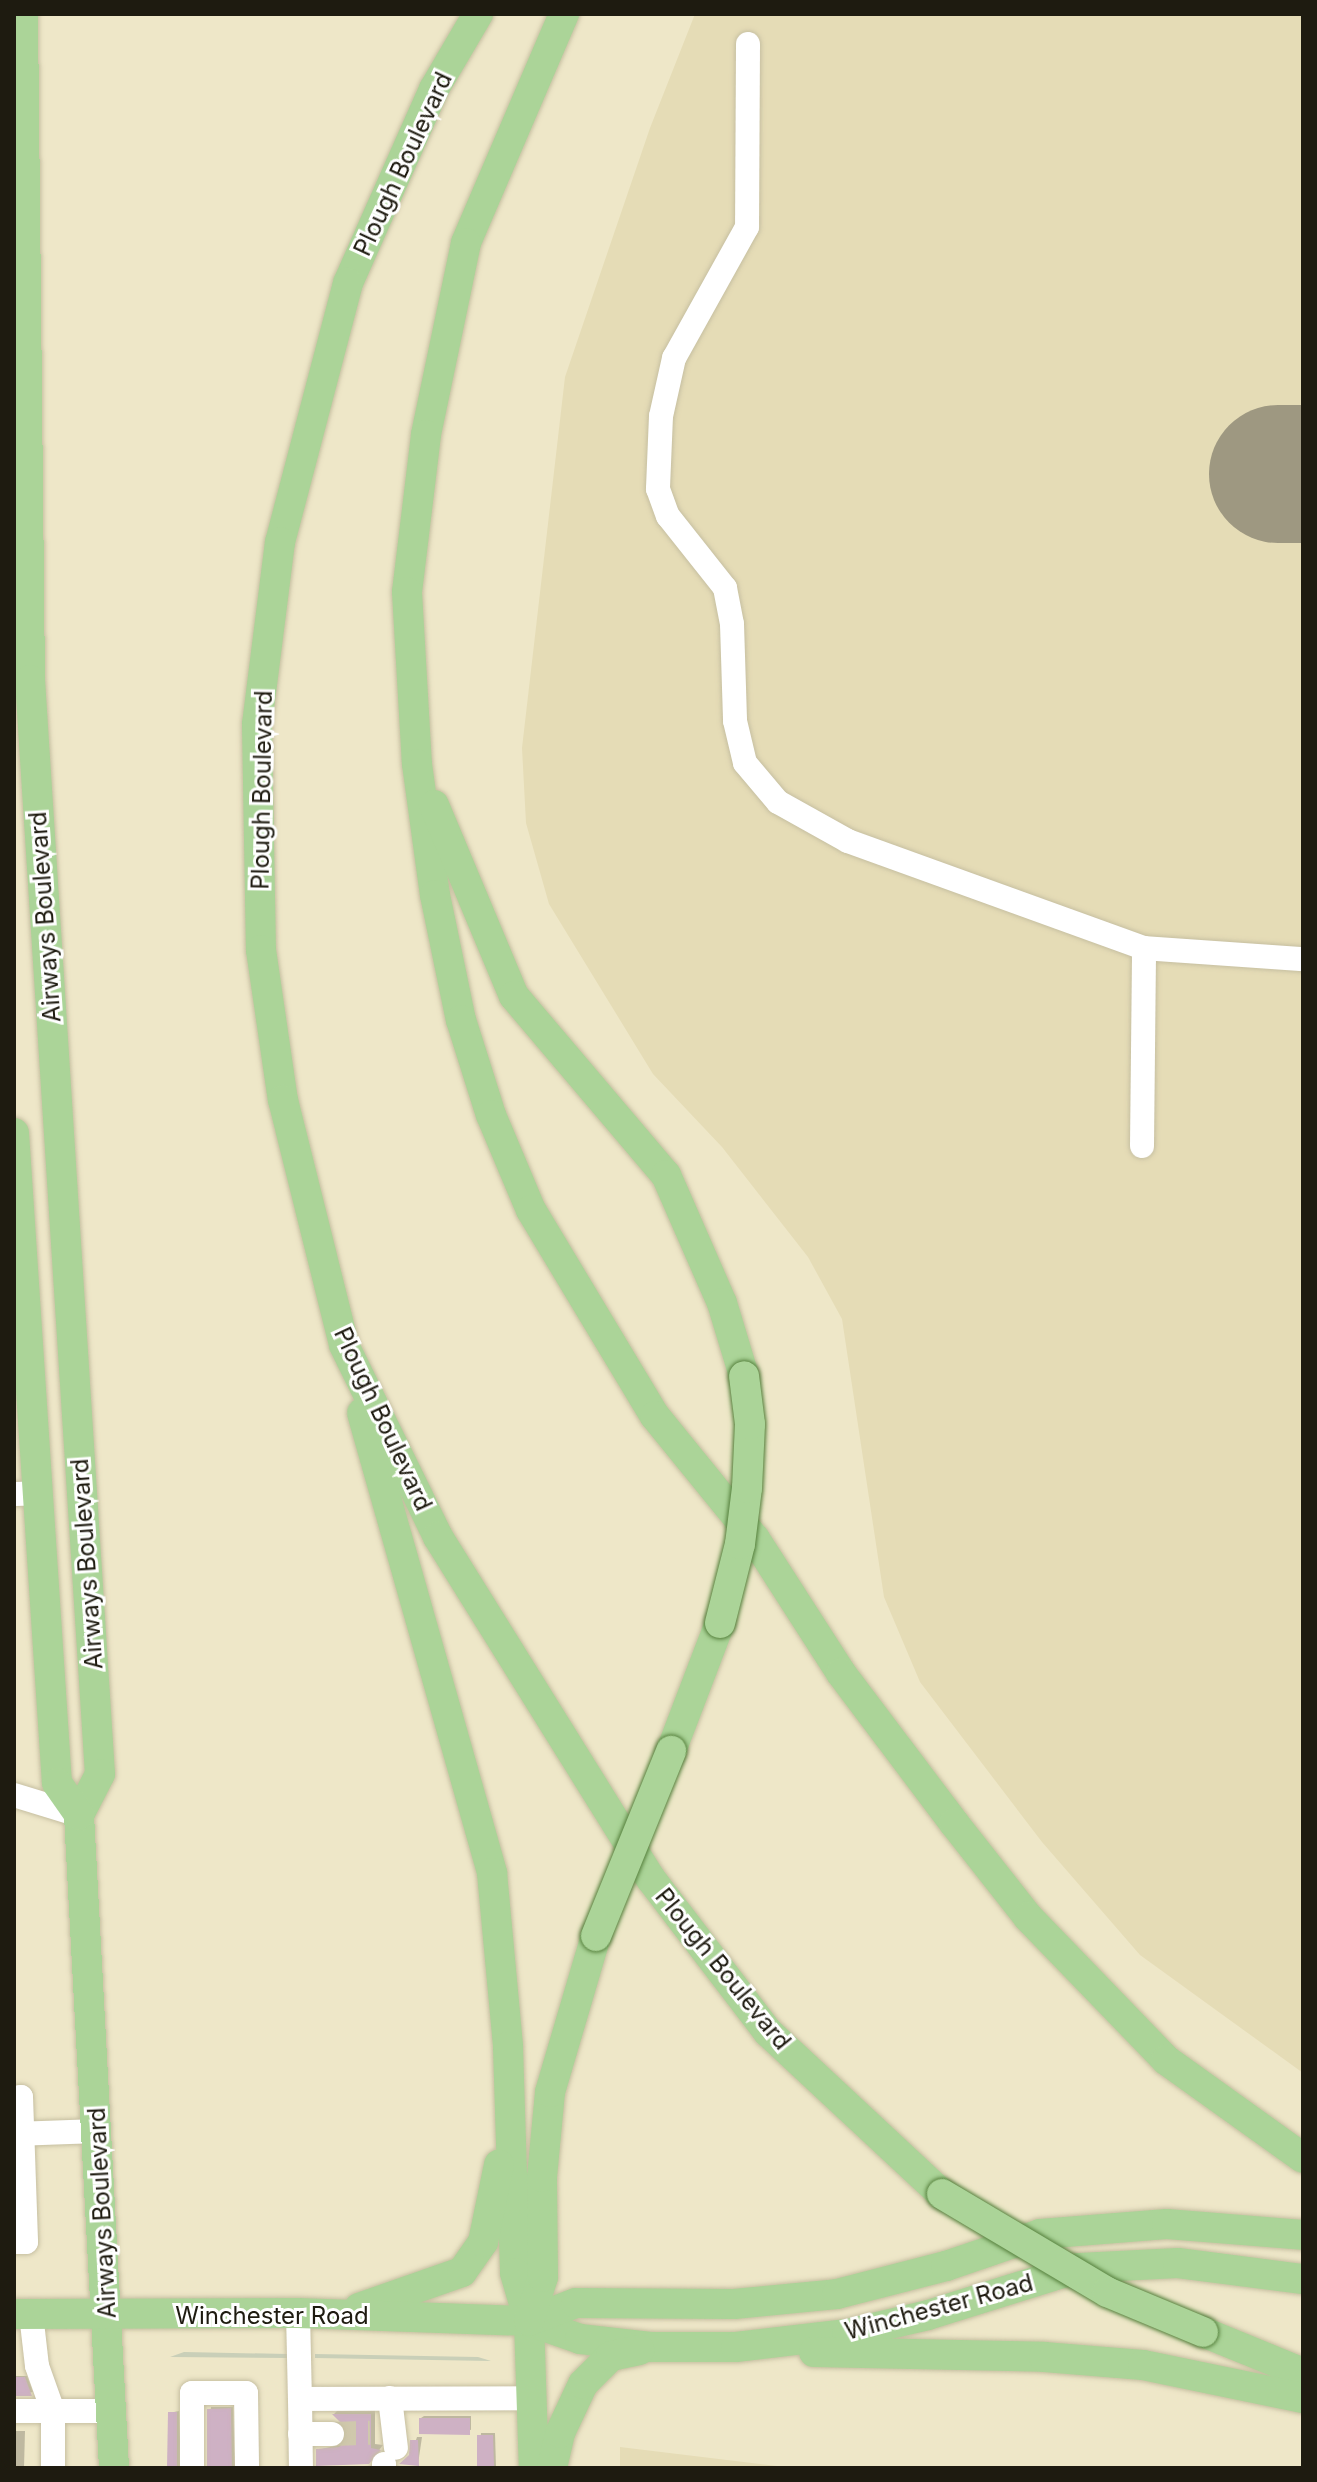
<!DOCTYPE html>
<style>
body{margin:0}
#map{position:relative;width:1317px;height:2482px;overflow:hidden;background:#eee7c8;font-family:Inter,sans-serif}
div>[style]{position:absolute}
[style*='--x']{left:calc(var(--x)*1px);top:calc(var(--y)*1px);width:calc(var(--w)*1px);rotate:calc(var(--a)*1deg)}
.built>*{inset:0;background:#e5dcb6}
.green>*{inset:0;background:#c9cfb8}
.shadow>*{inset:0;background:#0003}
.runway>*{height:138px;margin:-69px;padding:0 69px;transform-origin:69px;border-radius:69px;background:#9e9881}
.building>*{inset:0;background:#ceb1c4}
.minor-tunnel>*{height:24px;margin-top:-12px;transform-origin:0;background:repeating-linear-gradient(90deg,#cfc8ac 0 24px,transparent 0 36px)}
.roads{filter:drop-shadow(0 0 2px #c6bfa1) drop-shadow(0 0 2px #c6bfa1)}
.minor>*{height:24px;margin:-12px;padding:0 12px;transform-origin:12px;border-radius:12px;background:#fff}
.major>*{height:30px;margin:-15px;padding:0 15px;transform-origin:15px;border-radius:15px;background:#abd498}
.bridges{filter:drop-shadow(0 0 2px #55803c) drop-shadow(0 0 2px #55803c)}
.major-bridge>*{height:30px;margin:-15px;padding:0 15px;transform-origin:15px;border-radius:15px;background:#abd498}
span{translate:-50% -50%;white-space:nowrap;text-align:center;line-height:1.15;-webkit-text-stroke:6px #fff;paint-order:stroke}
.street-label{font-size:24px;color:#1e1b10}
.frame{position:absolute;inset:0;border:16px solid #1e1b10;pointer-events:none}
</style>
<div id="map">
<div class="built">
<div style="clip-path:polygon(695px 14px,1303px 14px,1303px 2073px,1140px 1955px,1042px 1842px,920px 1682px,884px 1597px,842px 1319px,808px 1257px,722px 1147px,653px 1074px,549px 904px,526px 823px,522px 748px,565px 377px,650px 128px)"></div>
<div style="clip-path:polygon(620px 2447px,794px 2468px,620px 2468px)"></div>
</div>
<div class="green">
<div style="clip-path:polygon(184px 2352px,287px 2354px,287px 2358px,170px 2357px)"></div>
<div style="clip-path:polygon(315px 2354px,478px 2357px,491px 2361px,315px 2358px)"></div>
</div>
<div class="shadow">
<div style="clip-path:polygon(14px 2376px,27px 2376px,33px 2392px,14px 2395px)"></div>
<div style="clip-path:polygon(211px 2407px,233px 2407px,235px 2468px,207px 2468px)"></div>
<div style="clip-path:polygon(338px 2410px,375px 2410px,375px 2444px,383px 2445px,374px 2457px,318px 2450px,346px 2443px,347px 2426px,334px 2414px)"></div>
<div style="clip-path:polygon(179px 2411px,181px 2468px,169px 2468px,169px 2413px)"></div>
<div style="clip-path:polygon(424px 2416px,471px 2416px,471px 2430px,421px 2418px)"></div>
<div style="clip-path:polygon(14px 2431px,25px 2431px,24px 2468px,14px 2468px)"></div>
<div style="clip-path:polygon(481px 2433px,495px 2433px,496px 2468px,479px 2468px)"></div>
<div style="clip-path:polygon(417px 2437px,422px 2437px,418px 2464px,411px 2455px)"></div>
</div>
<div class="runway">
<div style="--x:1278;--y:474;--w:25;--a:0"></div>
</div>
<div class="building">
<div style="clip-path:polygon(14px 2377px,25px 2377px,32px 2396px,14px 2396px)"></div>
<div style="clip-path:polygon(231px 2408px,232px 2468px,207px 2468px,207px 2409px)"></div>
<div style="clip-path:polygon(168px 2412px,177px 2412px,177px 2468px,167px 2468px)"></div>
<div style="clip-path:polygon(332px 2414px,371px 2414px,371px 2448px,381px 2450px,369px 2464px,316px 2466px,316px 2449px,339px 2447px,345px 2441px,345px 2427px)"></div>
<div style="clip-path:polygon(419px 2418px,470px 2418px,470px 2435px,419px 2434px)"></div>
<div style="clip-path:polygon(477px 2435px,493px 2435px,494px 2468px,477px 2468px)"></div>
<div style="clip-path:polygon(410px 2440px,418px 2440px,419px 2466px,399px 2464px,409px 2455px)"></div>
</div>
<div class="minor-tunnel">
<div style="--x:332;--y:2434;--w:38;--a:-2"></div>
</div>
<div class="roads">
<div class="minor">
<div style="--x:748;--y:44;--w:183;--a:90.3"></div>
<div style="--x:747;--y:227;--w:150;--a:119.1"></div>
<div style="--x:674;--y:358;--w:59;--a:102.6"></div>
<div style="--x:661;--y:416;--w:73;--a:92.4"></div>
<div style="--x:658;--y:489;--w:29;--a:70"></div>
<div style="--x:668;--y:516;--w:92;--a:51.6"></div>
<div style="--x:725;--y:588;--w:37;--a:79"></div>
<div style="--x:732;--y:624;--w:97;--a:88.2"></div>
<div style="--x:735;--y:721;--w:43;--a:76.6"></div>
<div style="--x:745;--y:763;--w:51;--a:49.8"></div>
<div style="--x:778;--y:802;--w:80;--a:29.1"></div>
<div style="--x:848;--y:841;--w:315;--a:19.9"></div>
<div style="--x:1144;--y:948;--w:159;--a:4"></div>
<div style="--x:1142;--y:1146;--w:198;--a:-89.4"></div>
<div style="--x:14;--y:1494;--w:24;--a:-2"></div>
<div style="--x:14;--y:1795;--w:68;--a:17.1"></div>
<div style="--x:14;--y:2098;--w:7;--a:-8"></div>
<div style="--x:21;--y:2097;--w:145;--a:88"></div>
<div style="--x:26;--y:2242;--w:12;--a:180"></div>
<div style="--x:14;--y:2134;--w:84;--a:-2"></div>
<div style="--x:298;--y:2313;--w:86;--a:88.7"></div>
<div style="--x:300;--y:2399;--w:232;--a:-0.2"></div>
<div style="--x:31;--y:2314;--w:52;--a:83.4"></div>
<div style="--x:37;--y:2366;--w:48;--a:70.4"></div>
<div style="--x:53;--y:2411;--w:59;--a:0"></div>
<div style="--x:390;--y:2398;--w:50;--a:83.2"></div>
<div style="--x:300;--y:2399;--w:69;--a:89.2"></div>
<div style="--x:14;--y:2411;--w:39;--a:0"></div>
<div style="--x:53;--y:2411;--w:57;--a:90"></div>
<div style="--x:300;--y:2434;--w:32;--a:0"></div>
<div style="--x:192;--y:2468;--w:75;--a:-90"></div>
<div style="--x:192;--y:2393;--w:54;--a:0"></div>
<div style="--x:246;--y:2393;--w:75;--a:89.2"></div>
<div style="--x:384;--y:2468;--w:4;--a:-90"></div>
</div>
<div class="major">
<div style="--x:23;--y:14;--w:666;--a:89.4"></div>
<div style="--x:30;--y:680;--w:1096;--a:86.34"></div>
<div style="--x:100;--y:1774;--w:46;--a:117.1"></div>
<div style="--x:79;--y:1815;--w:654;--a:86.93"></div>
<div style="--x:478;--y:14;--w:87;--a:120.4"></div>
<div style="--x:434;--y:89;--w:212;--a:113.9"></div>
<div style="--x:348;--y:283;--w:268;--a:104.7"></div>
<div style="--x:280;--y:542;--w:183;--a:97.2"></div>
<div style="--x:257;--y:724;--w:226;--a:89"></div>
<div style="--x:261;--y:950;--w:152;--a:81.7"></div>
<div style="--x:283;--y:1100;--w:252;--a:76"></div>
<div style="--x:344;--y:1345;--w:214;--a:63.9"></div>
<div style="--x:438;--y:1537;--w:403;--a:58.1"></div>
<div style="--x:651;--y:1879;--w:193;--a:52.6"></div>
<div style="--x:768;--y:2032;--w:238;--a:43"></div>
<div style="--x:564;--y:14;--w:249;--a:113.2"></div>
<div style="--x:466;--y:243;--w:196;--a:101.8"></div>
<div style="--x:426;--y:435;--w:158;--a:96.9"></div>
<div style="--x:407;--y:592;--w:172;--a:86.7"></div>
<div style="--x:417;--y:764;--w:132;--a:82.2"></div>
<div style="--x:435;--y:895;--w:128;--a:78.3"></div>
<div style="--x:461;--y:1020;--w:100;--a:72.5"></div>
<div style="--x:491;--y:1115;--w:103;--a:67.2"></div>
<div style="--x:531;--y:1210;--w:240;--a:59"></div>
<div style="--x:655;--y:1416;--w:159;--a:50.9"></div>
<div style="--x:755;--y:1539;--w:159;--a:57.3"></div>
<div style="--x:841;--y:1673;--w:188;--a:53"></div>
<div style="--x:954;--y:1823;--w:120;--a:51.8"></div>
<div style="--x:1028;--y:1917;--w:199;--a:46"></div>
<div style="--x:1166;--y:2060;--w:168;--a:35.6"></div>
<div style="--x:434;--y:805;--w:207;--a:67.3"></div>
<div style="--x:514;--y:996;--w:235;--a:49.7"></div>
<div style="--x:666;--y:1175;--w:140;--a:66.4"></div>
<div style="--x:722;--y:1303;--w:76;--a:73.2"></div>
<div style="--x:14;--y:1133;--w:651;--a:86.22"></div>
<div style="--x:57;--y:1783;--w:39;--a:55"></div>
<div style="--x:362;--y:1413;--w:478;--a:74.2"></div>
<div style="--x:492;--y:1873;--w:175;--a:84.7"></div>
<div style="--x:508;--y:2047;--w:226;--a:88.2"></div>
<div style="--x:515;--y:2273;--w:50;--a:73.7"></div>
<div style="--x:529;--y:2321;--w:147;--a:88.1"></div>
<div style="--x:671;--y:1751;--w:137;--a:-69.1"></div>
<div style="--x:359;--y:2308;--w:109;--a:-19.3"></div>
<div style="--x:462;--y:2272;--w:37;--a:-55"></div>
<div style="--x:483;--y:2242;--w:79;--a:-78.3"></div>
<div style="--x:14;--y:2314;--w:284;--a:-0.2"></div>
<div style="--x:298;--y:2313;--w:231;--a:2"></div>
<div style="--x:529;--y:2321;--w:54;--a:19.4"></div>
<div style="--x:580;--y:2339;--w:71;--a:6.4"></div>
<div style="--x:651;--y:2347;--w:85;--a:0"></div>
<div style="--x:736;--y:2347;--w:112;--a:-6.7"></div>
<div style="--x:847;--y:2334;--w:83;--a:-13.2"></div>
<div style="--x:928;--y:2315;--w:158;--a:-17.3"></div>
<div style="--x:1079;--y:2268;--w:99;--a:-2.9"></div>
<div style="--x:1178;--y:2263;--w:126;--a:7.3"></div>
<div style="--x:529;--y:2321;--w:50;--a:-21"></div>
<div style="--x:576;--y:2303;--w:158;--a:0.4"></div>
<div style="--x:734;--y:2304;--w:103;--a:-5.5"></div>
<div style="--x:837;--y:2294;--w:113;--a:-14.4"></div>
<div style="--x:946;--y:2266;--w:99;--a:-18.8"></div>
<div style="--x:1040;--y:2234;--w:127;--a:-4.5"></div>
<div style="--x:1167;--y:2224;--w:136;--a:4.6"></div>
<div style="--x:529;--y:2321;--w:46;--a:-72.3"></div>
<div style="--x:543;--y:2277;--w:100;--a:-90.6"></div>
<div style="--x:542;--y:2177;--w:85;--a:-84.6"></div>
<div style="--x:550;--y:2092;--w:163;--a:-73.6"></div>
<div style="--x:1203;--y:2332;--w:108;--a:22.3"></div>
<div style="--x:814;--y:2352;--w:230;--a:1.2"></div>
<div style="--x:1044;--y:2357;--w:99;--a:4.6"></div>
<div style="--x:1143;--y:2365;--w:163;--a:11.7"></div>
<div style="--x:552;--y:2468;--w:36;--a:-77"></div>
<div style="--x:560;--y:2433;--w:54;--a:-64.9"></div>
<div style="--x:583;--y:2384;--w:40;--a:-45"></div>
<div style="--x:611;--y:2356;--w:29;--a:-12"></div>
</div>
</div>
<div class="bridges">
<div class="major-bridge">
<div style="--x:720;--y:1623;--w:81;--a:-75.8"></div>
<div style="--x:740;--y:1544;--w:56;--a:-82.9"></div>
<div style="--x:747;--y:1488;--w:64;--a:-87.3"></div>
<div style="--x:750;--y:1424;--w:48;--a:-97.1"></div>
<div style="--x:596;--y:1936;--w:200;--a:-67.9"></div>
<div style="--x:942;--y:2194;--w:192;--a:30.7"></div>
<div style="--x:1107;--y:2292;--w:104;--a:22.6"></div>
</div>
</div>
<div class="street-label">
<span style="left:403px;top:164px;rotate:-65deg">Plough Boulevard</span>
<span style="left:262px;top:790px;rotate:-89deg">Plough Boulevard</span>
<span style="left:45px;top:917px;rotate:-94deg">Airways Boulevard</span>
<span style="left:383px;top:1419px;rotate:65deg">Plough Boulevard</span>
<span style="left:87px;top:1564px;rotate:-94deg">Airways Boulevard</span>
<span style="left:723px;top:1969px;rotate:51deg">Plough Boulevard</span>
<span style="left:102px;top:2213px;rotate:-93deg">Airways Boulevard</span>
<span style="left:939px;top:2307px;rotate:-15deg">Winchester Road</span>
<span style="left:272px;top:2316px">Winchester Road</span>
</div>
<div class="frame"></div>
</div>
